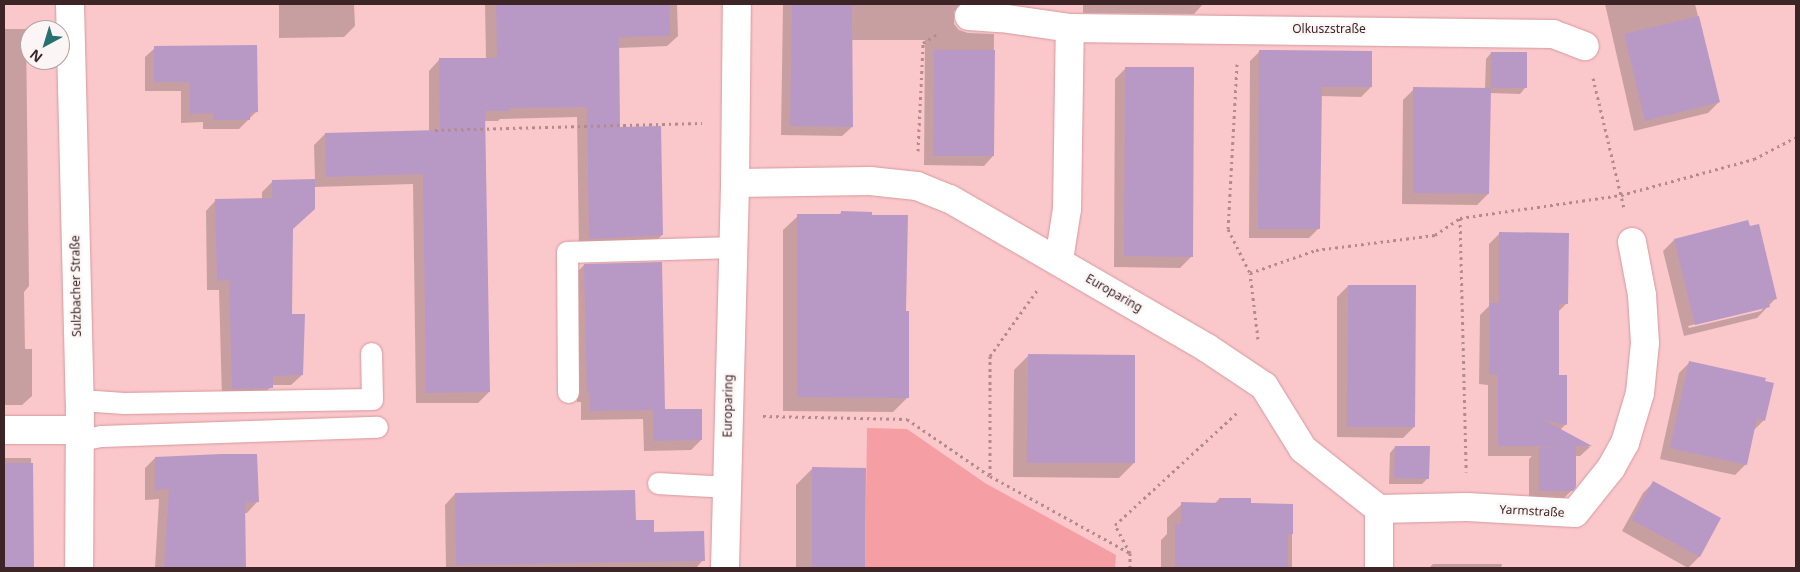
<!DOCTYPE html>
<meta charset="utf-8">
<style>
body{margin:0}
#map{position:relative;width:1800px;height:572px;overflow:hidden;background:#fac7ca;font-family:"Noto Sans",sans-serif}
div>[style]{position:absolute}
[style*='--x']{left:calc(var(--x)*1px);top:calc(var(--y)*1px);width:calc(var(--w)*1px);rotate:calc(var(--a)*1deg)}
.green>*{inset:0;background:#f59fa5}
.shadow>*{inset:0;background:#0003}
.building>*{inset:0;background:#b899c6}
.path>*{height:3px;margin-top:-1.5px;transform-origin:0;background:repeating-linear-gradient(90deg,#b38a8d 0 2.5px,transparent 0 6.5px)}
.roads{filter:drop-shadow(0 0 1px #d69a9d) drop-shadow(0 0 1px #d69a9d)}
.lane>*{height:21px;margin:-10.5px;padding:0 10.5px;transform-origin:10.5px;border-radius:10.5px;background:#fff}
.street>*{height:28px;margin:-14px;padding:0 14px;transform-origin:14px;border-radius:14px;background:#fff}
.secondary>*{height:28px;margin:-14px;padding:0 14px;transform-origin:14px;border-radius:14px;background:#fff}
span{translate:-50% -50%;white-space:nowrap;text-align:center;line-height:1.15;-webkit-text-stroke:4.5px #fcf5f5;paint-order:stroke}
.street-label{font-size:12px;color:#3d2527}
.frame{position:absolute;inset:0;border:5px solid #3d2527;pointer-events:none}
.north{position:absolute;left:20px;top:20px;width:50px;height:50px;box-sizing:border-box;background:#fcf5f5;border:1px solid #b0a2a3;border-radius:50%;rotate:219deg;font-size:14px;font-weight:700;line-height:20px;text-align:center;color:#3d2527}
.north::after{content:'';display:block;margin:auto;width:18px;height:22px;background:#267171;clip-path:polygon(50% 0,100% 100%,50% 72%,0 100%)}
</style>
<div id="map">
<div class="green">
<div style="clip-path:polygon(867px 428px,907px 429px,985px 483px,1116px 555px,1115px 568px,865px 568px)"></div>
</div>
<div class="shadow">
<div style="clip-path:polygon(279px 4px,354px 4px,355px 26px,344px 37px,279px 38px)"></div>
<div style="clip-path:polygon(485px 4px,677px 4px,678px 36px,667px 46px,618px 48px,619px 128px,662px 235px,651px 246px,579px 249px,577px 117px,500px 119px,498px 121px,484px 121px,489px 392px,478px 403px,416px 403px,413px 184px,314px 187px,292px 229px,291px 315px,302px 375px,291px 385px,272px 385px,261px 398px,222px 399px,219px 290px,207px 290px,206px 211px,216px 200px,262px 199px,262px 192px,273px 181px,315px 180px,314px 145px,325px 134px,429px 131px,429px 71px,439px 60px,486px 59px)"></div>
<div style="clip-path:polygon(783px 4px,1203px 4px,1194px 14px,1083px 13px,1083px 5px,991px 5px,954px 11px,954px 24px,959px 30px,968px 33px,994px 34px,993px 156px,984px 166px,924px 165px,925px 40px,851px 40px,852px 127px,842px 136px,781px 135px)"></div>
<div style="clip-path:polygon(1605px 4px,1695px 4px,1719px 102px,1708px 113px,1634px 131px)"></div>
<div style="clip-path:polygon(4px 29px,26px 29px,29px 286px,24px 292px,25px 349px,32px 349px,32px 396px,22px 405px,4px 405px)"></div>
<div style="clip-path:polygon(155px 48px,256px 112px,239px 129px,203px 129px,203px 122px,181px 123px,181px 91px,145px 91px,145px 57px)"></div>
<div style="clip-path:polygon(1260px 51px,1371px 87px,1361px 97px,1321px 96px,1319px 228px,1309px 238px,1249px 238px,1250px 61px)"></div>
<div style="clip-path:polygon(1491px 53px,1525px 88px,1520px 94px,1489px 93px,1488px 194px,1477px 205px,1402px 204px,1403px 100px,1414px 89px,1485px 89px,1486px 59px)"></div>
<div style="clip-path:polygon(1126px 68px,1191px 257px,1180px 268px,1114px 267px,1115px 79px)"></div>
<div style="clip-path:polygon(841px 213px,905px 312px,908px 397px,893px 412px,783px 411px,783px 230px,798px 216px,838px 215px)"></div>
<div style="clip-path:polygon(evenodd,1748px 222px,1775px 299px,1757px 318px,1684px 336px,1663px 251px,1674px 240px,1748px 222px,1764px 307px,1761px 311px,1689px 328px,1688px 326px,1764px 307px)"></div>
<div style="clip-path:polygon(1500px 233px,1567px 303px,1558px 312px,1557px 376px,1566px 424px,1560px 430px,1590px 447px,1580px 456px,1574px 456px,1572px 490px,1561px 501px,1529px 501px,1529px 459px,1532px 456px,1488px 456px,1488px 385px,1479px 384px,1480px 315px,1489px 306px,1489px 244px)"></div>
<div style="clip-path:polygon(584px 265px,664px 411px,701px 440px,691px 450px,644px 451px,643px 419px,581px 420px,581px 402px,577px 402px,574px 275px)"></div>
<div style="clip-path:polygon(1348px 286px,1414px 427px,1403px 438px,1337px 437px,1337px 297px)"></div>
<div style="clip-path:polygon(1029px 355px,1134px 463px,1119px 478px,1013px 477px,1014px 370px)"></div>
<div style="clip-path:polygon(1690px 362px,1764px 420px,1753px 431px,1746px 464px,1735px 475px,1660px 459px,1679px 373px)"></div>
<div style="clip-path:polygon(1395px 447px,1428px 478px,1422px 484px,1389px 484px,1390px 453px)"></div>
<div style="clip-path:polygon(4px 458px,31px 458px,33px 568px,4px 568px)"></div>
<div style="clip-path:polygon(155px 458px,257px 502px,247px 513px,244px 513px,245px 568px,155px 568px,159px 499px,145px 500px,145px 468px)"></div>
<div style="clip-path:polygon(813px 468px,864px 469px,864px 568px,796px 568px,796px 485px)"></div>
<div style="clip-path:polygon(1654px 482px,1719px 519px,1699px 557px,1688px 568px,1622px 531px,1643px 493px)"></div>
<div style="clip-path:polygon(455px 494px,635px 521px,703px 560px,696px 568px,446px 568px,445px 505px)"></div>
<div style="clip-path:polygon(1219px 499px,1249px 505px,1292px 505px,1292px 568px,1161px 568px,1161px 540px,1167px 534px,1167px 518px,1182px 504px,1214px 504px)"></div>
<div style="clip-path:polygon(1433px 564px,1502px 564px,1501px 568px,1429px 568px)"></div>
</div>
<div class="building">
<div style="clip-path:polygon(496px 4px,669px 4px,670px 36px,619px 37px,620px 127px,661px 126px,663px 235px,589px 239px,587px 107px,510px 108px,510px 111px,485px 111px,490px 392px,426px 393px,423px 174px,326px 177px,325px 133px,440px 130px,439px 58px,497px 58px)"></div>
<div style="clip-path:polygon(792px 4px,852px 4px,853px 127px,790px 126px)"></div>
<div style="clip-path:polygon(1699px 16px,1720px 102px,1645px 121px,1624px 34px)"></div>
<div style="clip-path:polygon(257px 45px,258px 112px,250px 113px,250px 120px,213px 120px,213px 113px,190px 114px,190px 82px,154px 82px,154px 46px)"></div>
<div style="clip-path:polygon(934px 50px,995px 50px,994px 156px,933px 156px)"></div>
<div style="clip-path:polygon(1259px 50px,1372px 51px,1372px 87px,1322px 87px,1320px 229px,1258px 229px)"></div>
<div style="clip-path:polygon(1491px 52px,1527px 52px,1527px 88px,1491px 88px)"></div>
<div style="clip-path:polygon(1125px 67px,1194px 67px,1193px 257px,1124px 256px)"></div>
<div style="clip-path:polygon(1413px 87px,1491px 88px,1489px 194px,1413px 193px)"></div>
<div style="clip-path:polygon(315px 179px,315px 209px,293px 229px,292px 314px,305px 314px,303px 375px,273px 376px,273px 388px,232px 389px,229px 280px,217px 281px,215px 199px,272px 198px,272px 180px)"></div>
<div style="clip-path:polygon(841px 211px,872px 212px,872px 215px,908px 215px,906px 311px,909px 311px,909px 398px,797px 397px,797px 214px,841px 214px)"></div>
<div style="clip-path:polygon(1748px 220px,1750px 226px,1759px 224px,1777px 299px,1768px 301px,1770px 307px,1695px 325px,1674px 239px)"></div>
<div style="clip-path:polygon(1499px 232px,1569px 233px,1568px 304px,1559px 304px,1559px 375px,1567px 375px,1567px 425px,1544px 420px,1592px 446px,1576px 446px,1576px 487px,1573px 491px,1539px 491px,1539px 447px,1569px 446px,1498px 446px,1498px 375px,1489px 374px,1490px 303px,1499px 303px)"></div>
<div style="clip-path:polygon(662px 262px,665px 409px,702px 409px,702px 440px,653px 441px,653px 410px,590px 411px,590px 393px,587px 393px,584px 264px)"></div>
<div style="clip-path:polygon(1348px 285px,1416px 285px,1415px 427px,1347px 427px)"></div>
<div style="clip-path:polygon(1028px 354px,1135px 355px,1135px 463px,1027px 463px)"></div>
<div style="clip-path:polygon(1689px 361px,1766px 378px,1765px 381px,1774px 383px,1765px 421px,1757px 418px,1747px 465px,1670px 448px)"></div>
<div style="clip-path:polygon(1395px 446px,1430px 446px,1429px 479px,1394px 478px)"></div>
<div style="clip-path:polygon(222px 454px,257px 454px,259px 502px,245px 503px,246px 568px,164px 568px,169px 489px,155px 490px,155px 457px)"></div>
<div style="clip-path:polygon(4px 463px,33px 463px,34px 568px,4px 568px)"></div>
<div style="clip-path:polygon(812px 467px,866px 468px,865px 568px,812px 568px)"></div>
<div style="clip-path:polygon(1653px 481px,1721px 518px,1700px 557px,1632px 520px)"></div>
<div style="clip-path:polygon(635px 490px,636px 520px,654px 520px,654px 532px,704px 531px,705px 561px,456px 565px,455px 493px)"></div>
<div style="clip-path:polygon(1219px 498px,1251px 498px,1251px 503px,1293px 504px,1293px 534px,1288px 534px,1288px 568px,1175px 568px,1175px 524px,1181px 524px,1181px 502px,1219px 503px)"></div>
</div>
<div class="path">
<div style="--x:1237;--y:64;--w:165;--a:93.1"></div>
<div style="--x:1228;--y:229;--w:49;--a:63.4"></div>
<div style="--x:1593;--y:78;--w:134;--a:76.6"></div>
<div style="--x:435;--y:130;--w:267;--a:-1.5"></div>
<div style="--x:918;--y:151;--w:108;--a:-87.3"></div>
<div style="--x:923;--y:43;--w:19;--a:-32"></div>
<div style="--x:1460;--y:218;--w:254;--a:88.6"></div>
<div style="--x:1258;--y:339;--w:66;--a:-96.9"></div>
<div style="--x:1250;--y:273;--w:70;--a:-19.2"></div>
<div style="--x:1316;--y:250;--w:120;--a:-7.2"></div>
<div style="--x:1435;--y:235;--w:30;--a:-34"></div>
<div style="--x:1460;--y:218;--w:163;--a:-8.1"></div>
<div style="--x:1621;--y:195;--w:138;--a:-15.1"></div>
<div style="--x:1754;--y:159;--w:47;--a:-27.6"></div>
<div style="--x:763;--y:416;--w:144;--a:1.2"></div>
<div style="--x:907;--y:419;--w:101;--a:34.5"></div>
<div style="--x:990;--y:476;--w:160;--a:28.8"></div>
<div style="--x:990;--y:475;--w:119;--a:-90"></div>
<div style="--x:990;--y:356;--w:82;--a:-54.4"></div>
<div style="--x:1130;--y:568;--w:15;--a:-90"></div>
<div style="--x:1130;--y:553;--w:32;--a:-118"></div>
<div style="--x:1115;--y:525;--w:167;--a:-42.6"></div>
</div>
<div class="roads">
<div class="lane">
<div style="--x:568;--y:392;--w:140;--a:-90.4"></div>
<div style="--x:567;--y:252;--w:166;--a:-1.7"></div>
<div style="--x:80;--y:400;--w:44;--a:3.9"></div>
<div style="--x:124;--y:403;--w:248;--a:-0.9"></div>
<div style="--x:372;--y:399;--w:46;--a:-91.2"></div>
<div style="--x:80;--y:440;--w:21;--a:-11"></div>
<div style="--x:101;--y:436;--w:276;--a:-1.9"></div>
<div style="--x:658;--y:483;--w:69;--a:3.3"></div>
</div>
<div class="street">
<div style="--x:969;--y:16;--w:32;--a:4"></div>
<div style="--x:1001;--y:18;--w:70;--a:8.2"></div>
<div style="--x:735;--y:183;--w:135;--a:-0.8"></div>
<div style="--x:870;--y:181;--w:47;--a:6.1"></div>
<div style="--x:917;--y:186;--w:35;--a:22"></div>
<div style="--x:950;--y:199;--w:297;--a:30.1"></div>
<div style="--x:1207;--y:348;--w:69;--a:33.7"></div>
<div style="--x:1264;--y:386;--w:74;--a:58.2"></div>
<div style="--x:1303;--y:449;--w:97;--a:38.3"></div>
<div style="--x:1379;--y:509;--w:59;--a:90"></div>
<div style="--x:1059;--y:260;--w:52;--a:-81.1"></div>
<div style="--x:1067;--y:209;--w:181;--a:-89.1"></div>
<div style="--x:1070;--y:28;--w:483;--a:0.7"></div>
<div style="--x:1553;--y:34;--w:34;--a:21"></div>
<div style="--x:4;--y:430;--w:76;--a:0"></div>
<div style="--x:1379;--y:509;--w:88;--a:-1.3"></div>
<div style="--x:1467;--y:507;--w:108;--a:3.2"></div>
<div style="--x:1575;--y:513;--w:58;--a:-51.3"></div>
<div style="--x:1611;--y:468;--w:29;--a:-61"></div>
<div style="--x:1625;--y:443;--w:52;--a:-73.3"></div>
<div style="--x:1640;--y:393;--w:50;--a:-84.3"></div>
<div style="--x:1645;--y:343;--w:48;--a:-93.6"></div>
<div style="--x:1642;--y:295;--w:54;--a:-100.7"></div>
<div style="--x:725;--y:568;--w:385;--a:-88.5"></div>
<div style="--x:735;--y:183;--w:179;--a:-89.4"></div>
</div>
<div class="secondary">
<div style="--x:70;--y:4;--w:396;--a:88.6"></div>
<div style="--x:80;--y:400;--w:168;--a:90.3"></div>
</div>
</div>
<div class="street-label">
<span style="left:1329px;top:29px">Olkuszstraße</span>
<span style="left:76px;top:286px;rotate:-91deg">Sulzbacher Straße</span>
<span style="left:1114px;top:293px;rotate:30deg">Europaring</span>
<span style="left:728px;top:406px;rotate:-89deg">Europaring</span>
<span style="left:1532px;top:511px;rotate:3deg">Yarmstraße</span>
</div>
<div class="frame"></div>
<div class="north">N</div>
</div>
